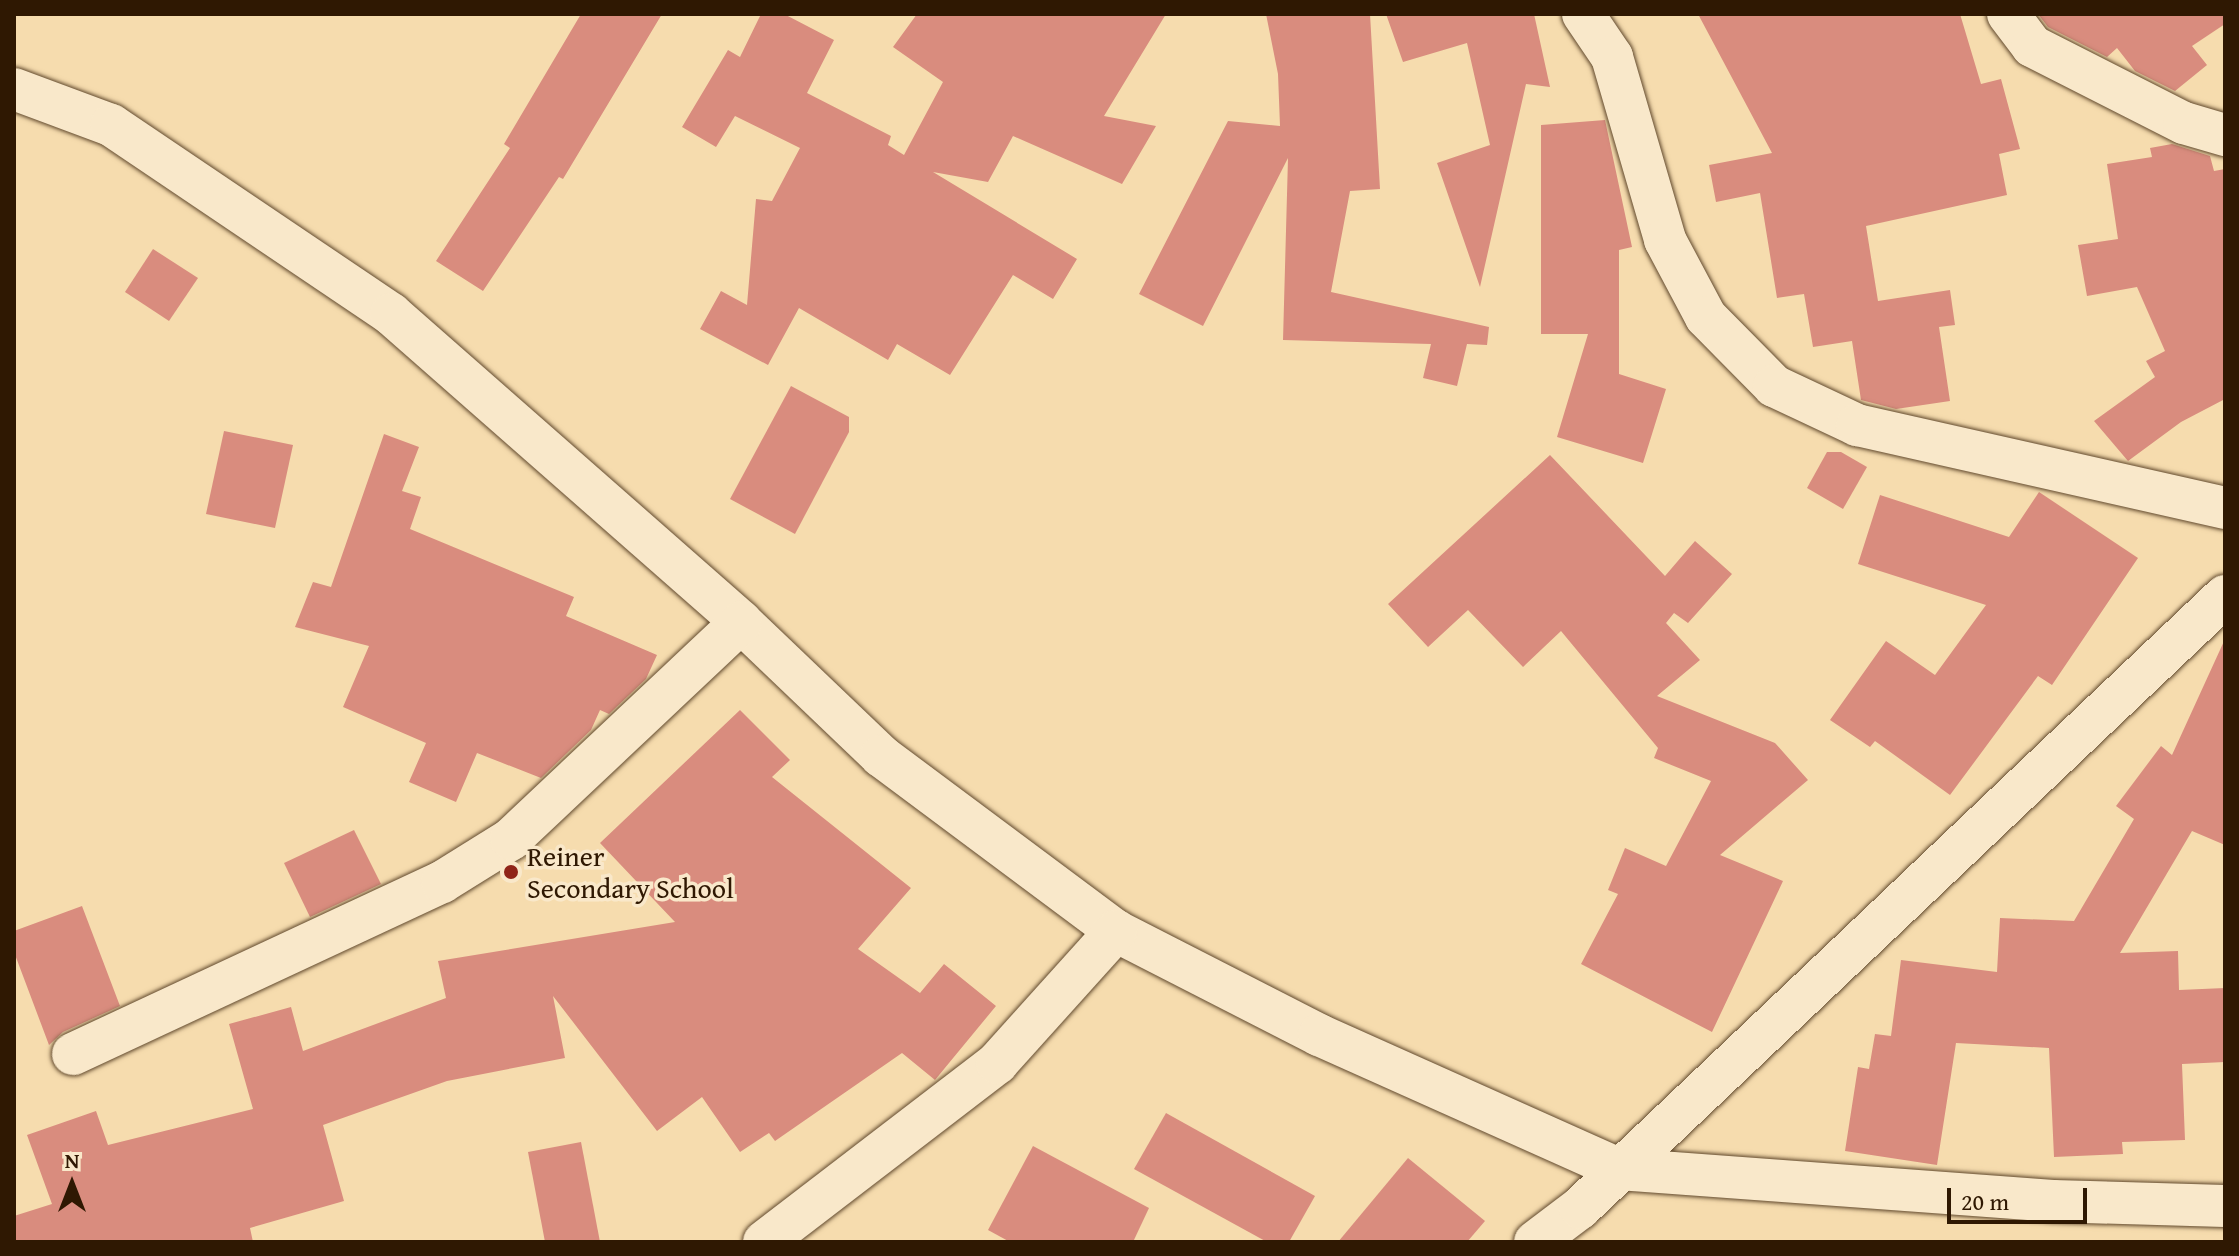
<!DOCTYPE html>
<style>
body{margin:0}
#map{position:relative;width:2239px;height:1256px;overflow:hidden;background:#f6dcae;font-family:"Gentium Book Plus",serif}
div>[style]{position:absolute}
[style*='--x']{left:calc(var(--x)*1px);top:calc(var(--y)*1px);width:calc(var(--w)*1px);rotate:calc(var(--a)*1deg)}
.building>*{inset:0;background:#d98c7e}
.roads{filter:drop-shadow(0 0 2px #61492d) drop-shadow(0 0 2px #61492d)}
.minor>*{height:42px;margin:-21px;padding:0 21px;transform-origin:21px;border-radius:21px;background:#f9e8ca}
.dots>*{width:22px;height:22px;translate:-50% -50%;box-sizing:border-box;border:4px solid #f9e8ca;border-radius:50%}
span{translate:-50% -50%;white-space:nowrap;text-align:center;line-height:1.15;-webkit-text-stroke:7px #f9e8ca;paint-order:stroke}
.poi-label{font-size:28px;color:#2f1802}
.left{translate:0 -50%;text-align:left}
.frame{position:absolute;inset:0;border:16px solid #2f1802;pointer-events:none}
.north{position:absolute;left:32px;top:1144px;width:80px;height:80px;-webkit-text-stroke:6px #f9e8ca;paint-order:stroke;rotate:0deg;font-size:22px;font-weight:700;line-height:32px;text-align:center;color:#2f1802}
.north::after{content:'';display:block;margin:auto;width:28px;height:36px;background:#2f1802;clip-path:polygon(50% 0,100% 100%,50% 72%,0 100%)}
.scale{position:absolute;left:1947px;top:1188px;width:140px;height:36px;box-sizing:border-box;border:4px solid #2f1802;border-top:0;padding-left:10px;font-size:24px;line-height:28px;white-space:nowrap;color:#2f1802;-webkit-text-stroke:6px #f9e8ca;paint-order:stroke}
</style>
<div id="map">
<div class="building">
<div style="clip-path:polygon(581px 14px,662px 14px,563px 179px,559px 177px,483px 291px,436px 261px,510px 148px,504px 144px)"></div>
<div style="clip-path:polygon(761px 14px,784px 14px,834px 40px,807px 93px,891px 136px,888px 145px,904px 155px,943px 82px,893px 47px,917px 14px,1166px 14px,1104px 116px,1156px 126px,1122px 184px,1013px 136px,988px 182px,933px 172px,1077px 259px,1053px 299px,1013px 275px,950px 375px,897px 344px,888px 360px,799px 308px,768px 365px,700px 329px,721px 291px,747px 305px,756px 199px,772px 201px,800px 148px,735px 116px,716px 147px,682px 127px,728px 50px,740px 57px)"></div>
<div style="clip-path:polygon(1266px 14px,1370px 14px,1380px 189px,1350px 191px,1331px 292px,1489px 327px,1487px 345px,1467px 344px,1457px 386px,1423px 378px,1431px 344px,1283px 340px,1288px 158px,1203px 326px,1139px 294px,1228px 121px,1280px 126px,1278px 74px)"></div>
<div style="clip-path:polygon(1386px 14px,1534px 14px,1550px 87px,1526px 84px,1480px 287px,1437px 163px,1490px 145px,1467px 43px,1403px 62px)"></div>
<div style="clip-path:polygon(1698px 14px,1960px 14px,1981px 84px,2001px 79px,2020px 149px,1999px 154px,2007px 195px,1866px 226px,1878px 301px,1950px 290px,1955px 325px,1939px 327px,1950px 401px,1896px 409px,1861px 400px,1852px 341px,1813px 347px,1804px 294px,1777px 298px,1760px 193px,1716px 202px,1709px 165px,1772px 153px)"></div>
<div style="clip-path:polygon(2038px 14px,2225px 14px,2225px 24px,2192px 46px,2207px 65px,2175px 91px,2135px 71px,2117px 48px,2107px 57px,2048px 27px)"></div>
<div style="clip-path:polygon(1605px 120px,1632px 247px,1619px 250px,1619px 374px,1666px 389px,1643px 463px,1557px 437px,1588px 334px,1541px 334px,1541px 125px)"></div>
<div style="clip-path:polygon(2172px 144px,2210px 156px,2214px 171px,2225px 169px,2225px 399px,2181px 422px,2128px 461px,2094px 421px,2155px 377px,2146px 361px,2165px 351px,2137px 287px,2087px 296px,2078px 245px,2118px 239px,2107px 164px,2152px 157px,2150px 148px)"></div>
<div style="clip-path:polygon(153px 249px,198px 278px,169px 321px,125px 292px)"></div>
<div style="clip-path:polygon(791px 386px,849px 417px,849px 432px,795px 534px,730px 499px)"></div>
<div style="clip-path:polygon(224px 431px,293px 445px,275px 528px,206px 514px)"></div>
<div style="clip-path:polygon(384px 434px,419px 447px,402px 491px,421px 497px,410px 529px,574px 597px,566px 616px,657px 655px,646px 679px,609px 714px,600px 710px,591px 730px,541px 778px,477px 753px,456px 802px,409px 782px,426px 743px,343px 707px,369px 646px,295px 627px,313px 582px,331px 587px)"></div>
<div style="clip-path:polygon(1827px 452px,1841px 452px,1867px 467px,1843px 509px,1807px 488px)"></div>
<div style="clip-path:polygon(1550px 455px,1665px 576px,1695px 541px,1732px 574px,1688px 623px,1674px 613px,1666px 623px,1700px 660px,1657px 696px,1775px 743px,1808px 780px,1720px 855px,1783px 881px,1712px 1032px,1581px 964px,1618px 894px,1608px 890px,1625px 848px,1666px 866px,1711px 781px,1654px 758px,1658px 748px,1561px 631px,1523px 667px,1468px 610px,1428px 647px,1388px 604px)"></div>
<div style="clip-path:polygon(2039px 492px,2138px 558px,2052px 685px,2038px 676px,1950px 795px,1875px 741px,1870px 747px,1830px 720px,1886px 641px,1935px 675px,1986px 605px,1858px 564px,1880px 495px,2009px 537px)"></div>
<div style="clip-path:polygon(2225px 639px,2225px 845px,2192px 831px,2120px 953px,2178px 951px,2179px 990px,2225px 988px,2225px 1062px,2182px 1064px,2185px 1140px,2122px 1142px,2123px 1154px,2054px 1157px,2049px 1048px,1956px 1043px,1937px 1165px,1845px 1151px,1858px 1067px,1869px 1069px,1875px 1034px,1891px 1036px,1901px 960px,1997px 972px,2000px 918px,2074px 921px,2134px 819px,2116px 806px,2161px 746px,2172px 755px)"></div>
<div style="clip-path:polygon(740px 710px,790px 760px,772px 777px,911px 888px,858px 949px,920px 993px,944px 964px,996px 1006px,935px 1080px,902px 1053px,775px 1141px,769px 1133px,740px 1152px,702px 1097px,657px 1131px,553px 996px,565px 1058px,447px 1081px,323px 1125px,344px 1201px,250px 1228px,253px 1242px,14px 1242px,14px 1216px,52px 1204px,27px 1135px,96px 1111px,108px 1145px,253px 1109px,229px 1024px,291px 1007px,303px 1051px,446px 998px,438px 961px,675px 922px,600px 843px)"></div>
<div style="clip-path:polygon(354px 830px,381px 884px,310px 917px,284px 863px)"></div>
<div style="clip-path:polygon(82px 906px,120px 1006px,63px 1032px,49px 1045px,14px 952px,14px 931px)"></div>
<div style="clip-path:polygon(1166px 1113px,1315px 1196px,1289px 1242px,1267px 1242px,1134px 1169px)"></div>
<div style="clip-path:polygon(581px 1142px,600px 1242px,545px 1242px,528px 1152px)"></div>
<div style="clip-path:polygon(1033px 1146px,1149px 1208px,1133px 1242px,1010px 1242px,988px 1230px)"></div>
<div style="clip-path:polygon(1408px 1158px,1485px 1221px,1467px 1242px,1338px 1242px)"></div>
</div>
<div class="roads">
<div class="minor">
<div style="--x:1583;--y:14;--w:52;--a:56"></div>
<div style="--x:1612;--y:57;--w:191;--a:73.8"></div>
<div style="--x:1665;--y:240;--w:87;--a:62"></div>
<div style="--x:1706;--y:317;--w:97;--a:45.4"></div>
<div style="--x:1774;--y:386;--w:92;--a:25.2"></div>
<div style="--x:1857;--y:425;--w:377;--a:12.7"></div>
<div style="--x:2008;--y:14;--w:40;--a:53"></div>
<div style="--x:2032;--y:46;--w:170;--a:26.9"></div>
<div style="--x:2184;--y:123;--w:43;--a:16.3"></div>
<div style="--x:14;--y:89;--w:103;--a:20.4"></div>
<div style="--x:111;--y:125;--w:338;--a:34"></div>
<div style="--x:391;--y:314;--w:466;--a:41.3"></div>
<div style="--x:741;--y:622;--w:194;--a:43.7"></div>
<div style="--x:881;--y:756;--w:293;--a:36.7"></div>
<div style="--x:1116;--y:931;--w:228;--a:27.1"></div>
<div style="--x:1319;--y:1035;--w:329;--a:24.1"></div>
<div style="--x:1619;--y:1169;--w:435;--a:4.2"></div>
<div style="--x:2053;--y:1201;--w:172;--a:1.7"></div>
<div style="--x:73;--y:1054;--w:407;--a:-25"></div>
<div style="--x:442;--y:882;--w:81;--a:-31.9"></div>
<div style="--x:511;--y:839;--w:316;--a:-43.3"></div>
<div style="--x:764;--y:1242;--w:294;--a:-37.5"></div>
<div style="--x:997;--y:1063;--w:178;--a:-48"></div>
<div style="--x:1535;--y:1242;--w:56;--a:-37.1"></div>
<div style="--x:1580;--y:1208;--w:889;--a:-43.5"></div>
</div>
</div>
<div class="dots">
<div style="left:511px;top:872px;background:#8f2418"></div>
</div>
<div class="poi-label">
<span class="left" style="left:527px;top:872px">Reiner<br>Secondary School</span>
</div>
<div class="frame"></div>
<div class="north">N</div>
<div class="scale">20 m</div>
</div>
